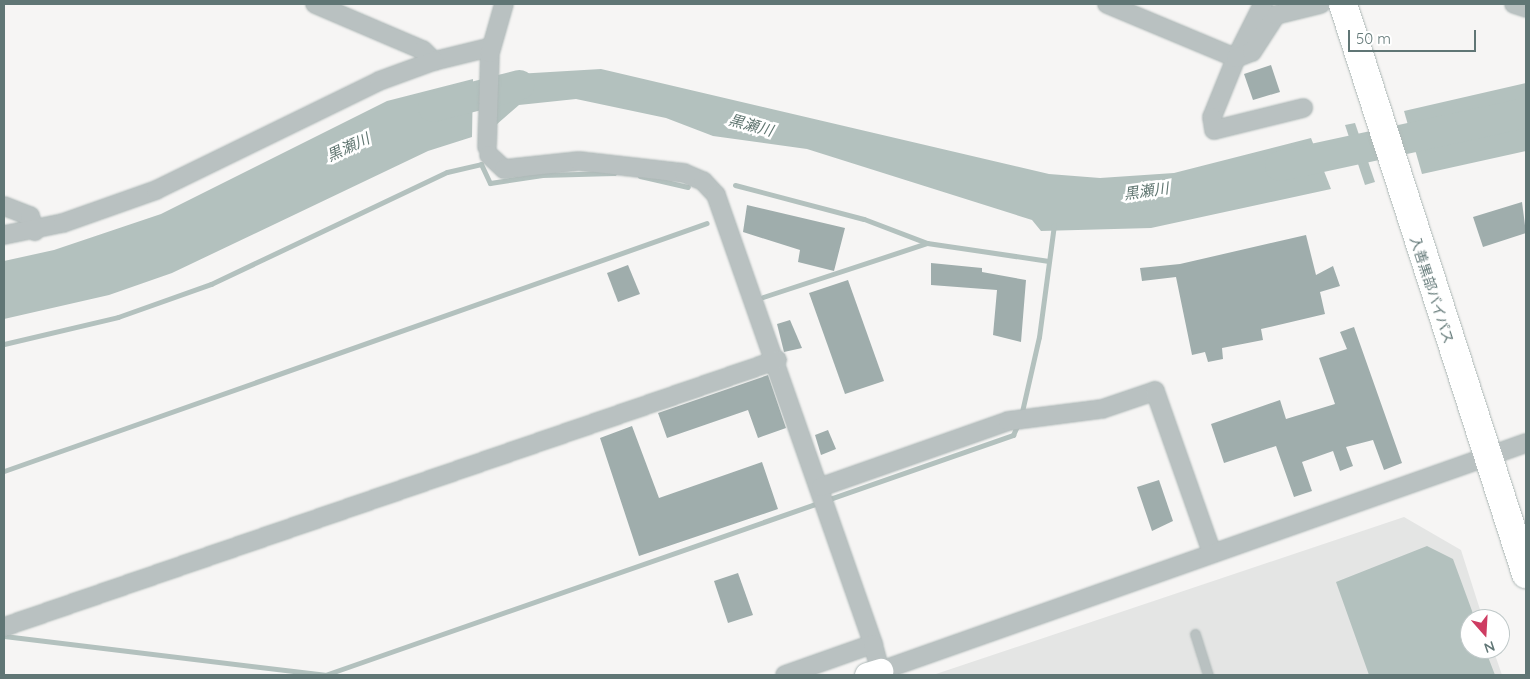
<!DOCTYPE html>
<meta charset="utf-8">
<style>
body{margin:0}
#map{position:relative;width:1530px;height:679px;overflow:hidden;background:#f6f5f4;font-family:Quicksand,"Noto Sans JP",sans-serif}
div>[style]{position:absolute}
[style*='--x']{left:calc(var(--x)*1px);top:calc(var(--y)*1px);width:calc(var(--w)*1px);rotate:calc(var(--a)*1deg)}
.built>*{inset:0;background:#e4e5e4}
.water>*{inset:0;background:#b3c1be}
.stream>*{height:5px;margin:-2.5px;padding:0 2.5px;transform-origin:2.5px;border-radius:2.5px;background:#b3c1be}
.river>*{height:30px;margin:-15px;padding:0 15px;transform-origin:15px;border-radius:15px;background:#b3c1be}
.building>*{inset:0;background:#9fadac}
.roads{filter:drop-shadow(0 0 1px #aeb8b7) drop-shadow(0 0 1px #aeb8b7)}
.lane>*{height:9px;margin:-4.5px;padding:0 4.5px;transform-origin:4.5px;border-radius:4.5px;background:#b9c1c1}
.street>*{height:18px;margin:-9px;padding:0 9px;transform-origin:9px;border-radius:9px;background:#b9c1c1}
.secondary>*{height:25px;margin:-12.5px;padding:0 12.5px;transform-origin:12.5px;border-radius:12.5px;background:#fff}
.highway>*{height:28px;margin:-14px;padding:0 14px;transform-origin:14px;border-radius:14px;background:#fff}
span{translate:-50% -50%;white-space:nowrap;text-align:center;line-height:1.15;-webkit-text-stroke:5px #fff;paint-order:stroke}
.street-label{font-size:14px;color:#607675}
.water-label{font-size:15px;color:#607671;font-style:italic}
.frame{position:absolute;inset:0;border:5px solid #607675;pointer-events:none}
.north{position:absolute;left:1460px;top:609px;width:50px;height:50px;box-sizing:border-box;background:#fff;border:1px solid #bfc8c8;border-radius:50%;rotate:161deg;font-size:14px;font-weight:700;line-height:20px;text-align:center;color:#607675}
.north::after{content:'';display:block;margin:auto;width:18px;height:22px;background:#ce3c62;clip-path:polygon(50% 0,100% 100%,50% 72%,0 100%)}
.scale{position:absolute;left:1348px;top:30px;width:128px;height:22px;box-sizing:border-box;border:2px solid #607675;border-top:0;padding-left:6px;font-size:15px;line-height:18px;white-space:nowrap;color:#607675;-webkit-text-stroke:4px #fff;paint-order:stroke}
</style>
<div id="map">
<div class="built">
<div style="clip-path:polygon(1404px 517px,1461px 550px,1483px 619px,1470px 619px,1470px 649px,1493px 649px,1502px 675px,933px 675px)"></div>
</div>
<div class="water">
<div style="clip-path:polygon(601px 69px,1049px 174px,1100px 178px,1174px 173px,1311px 138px,1331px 189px,1151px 228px,1041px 231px,1032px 220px,807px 149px,713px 136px,666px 118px,576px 99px,519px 105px,496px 125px,498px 75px)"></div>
<div style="clip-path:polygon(473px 79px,472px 137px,428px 151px,172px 273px,109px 295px,4px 319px,4px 261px,54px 250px,161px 214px,387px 101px)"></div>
<div style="clip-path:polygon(1526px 83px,1526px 151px,1422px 174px,1404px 111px)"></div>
<div style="clip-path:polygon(1355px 123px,1375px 182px,1365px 185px,1345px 125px)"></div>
<div style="clip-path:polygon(1427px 546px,1453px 559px,1475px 619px,1470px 619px,1470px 649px,1485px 649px,1495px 675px,1369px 675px,1336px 582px)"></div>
</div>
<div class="stream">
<div style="--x:640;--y:176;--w:49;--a:12.9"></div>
<div style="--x:735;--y:185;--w:133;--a:14.8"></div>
<div style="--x:864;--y:219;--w:67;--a:20.9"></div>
<div style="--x:763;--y:297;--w:173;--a:-18.2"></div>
<div style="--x:927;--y:243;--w:123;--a:8.4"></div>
<div style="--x:4;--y:344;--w:117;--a:-13.3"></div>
<div style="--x:118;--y:317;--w:99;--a:-19.5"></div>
<div style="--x:211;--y:284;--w:261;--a:-25.4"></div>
<div style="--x:447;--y:172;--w:35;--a:-13"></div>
<div style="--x:481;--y:164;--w:21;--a:65"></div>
<div style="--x:490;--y:183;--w:53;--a:-8.7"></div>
<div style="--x:542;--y:175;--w:72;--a:-1.6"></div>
<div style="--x:1021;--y:416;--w:81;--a:-77.2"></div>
<div style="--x:1039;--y:337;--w:113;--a:-82.4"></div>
<div style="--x:4;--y:471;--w:745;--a:-19.43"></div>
<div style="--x:4;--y:636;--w:323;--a:6.9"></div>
<div style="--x:325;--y:675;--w:729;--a:-19.23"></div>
<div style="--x:1013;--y:435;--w:12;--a:-66"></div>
</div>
<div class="river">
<div style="--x:433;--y:107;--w:89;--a:-14.3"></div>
<div style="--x:1280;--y:166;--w:252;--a:-12.2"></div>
</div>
<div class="building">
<div style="clip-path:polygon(1271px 65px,1280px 92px,1253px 100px,1244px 74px)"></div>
<div style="clip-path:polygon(1522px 202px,1526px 233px,1483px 247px,1473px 217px)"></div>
<div style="clip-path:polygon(747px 205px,845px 228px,834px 271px,798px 262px,800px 250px,743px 232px)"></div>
<div style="clip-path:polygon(1306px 235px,1316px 275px,1333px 266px,1340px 286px,1320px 292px,1325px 314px,1261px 329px,1263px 340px,1222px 348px,1223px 359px,1208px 362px,1205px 352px,1192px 355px,1176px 277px,1142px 281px,1140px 268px,1180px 264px)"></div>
<div style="clip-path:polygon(931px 263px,982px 268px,982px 272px,1026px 280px,1021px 342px,993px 335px,997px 290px,931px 285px)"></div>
<div style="clip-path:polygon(628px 265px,640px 294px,618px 302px,607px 273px)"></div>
<div style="clip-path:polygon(848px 280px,884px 381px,845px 394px,809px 293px)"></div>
<div style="clip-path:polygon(790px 320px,802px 348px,784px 352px,777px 324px)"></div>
<div style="clip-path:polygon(1354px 327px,1402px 463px,1384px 470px,1373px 440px,1346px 447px,1353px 466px,1340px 471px,1333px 451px,1302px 462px,1312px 491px,1294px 497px,1276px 446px,1224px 463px,1211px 424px,1280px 400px,1286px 419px,1335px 404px,1319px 358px,1347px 349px,1340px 332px)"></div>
<div style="clip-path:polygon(768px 375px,786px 428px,758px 438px,748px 410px,667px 438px,658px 413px)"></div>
<div style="clip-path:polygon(632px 426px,659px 498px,762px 462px,778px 509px,639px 556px,600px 438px)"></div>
<div style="clip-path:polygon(828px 430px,836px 449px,821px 455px,815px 435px)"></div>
<div style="clip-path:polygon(1159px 480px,1173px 521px,1152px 531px,1137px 487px)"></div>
<div style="clip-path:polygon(738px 573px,753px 615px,728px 623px,714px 581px)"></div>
</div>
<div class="roads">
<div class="lane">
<div style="--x:1195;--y:634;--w:43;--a:72.4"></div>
</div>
<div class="street">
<div style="--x:315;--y:4;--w:117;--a:23.1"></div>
<div style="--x:423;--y:50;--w:16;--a:45"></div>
<div style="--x:434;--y:61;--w:59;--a:-13.8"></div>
<div style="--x:1107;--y:4;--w:140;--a:22.7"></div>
<div style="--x:1236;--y:58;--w:64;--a:112.1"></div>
<div style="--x:1212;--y:117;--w:13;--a:81"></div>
<div style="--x:1214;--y:130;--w:92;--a:-13.9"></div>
<div style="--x:1263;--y:4;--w:60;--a:116.6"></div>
<div style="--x:1236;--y:58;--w:17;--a:-21"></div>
<div style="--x:1252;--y:52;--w:44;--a:-57"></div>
<div style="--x:1276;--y:15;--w:46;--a:-13.7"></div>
<div style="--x:1514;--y:4;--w:13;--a:18"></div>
<div style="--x:487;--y:147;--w:94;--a:-88.2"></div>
<div style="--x:490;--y:53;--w:51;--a:-74.1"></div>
<div style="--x:489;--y:155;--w:21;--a:43"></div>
<div style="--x:504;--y:169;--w:75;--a:-6.1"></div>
<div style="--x:579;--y:161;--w:106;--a:6.5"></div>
<div style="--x:684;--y:173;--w:21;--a:23"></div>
<div style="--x:703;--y:181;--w:19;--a:47"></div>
<div style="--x:716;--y:195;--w:476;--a:70.7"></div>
<div style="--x:4;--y:206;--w:28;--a:21"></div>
<div style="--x:30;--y:216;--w:16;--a:72"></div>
<div style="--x:4;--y:235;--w:60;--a:-11.5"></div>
<div style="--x:63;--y:223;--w:99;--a:-19.5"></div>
<div style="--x:156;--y:190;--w:248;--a:-26"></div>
<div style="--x:379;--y:81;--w:59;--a:-20"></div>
<div style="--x:821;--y:487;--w:198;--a:-19.4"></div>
<div style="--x:1008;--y:421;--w:95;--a:-7.3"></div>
<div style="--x:1102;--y:409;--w:56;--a:-18.8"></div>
<div style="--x:1155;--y:391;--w:172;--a:70.6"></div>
<div style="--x:4;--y:627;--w:818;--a:-19.06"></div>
<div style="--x:785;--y:675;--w:93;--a:-19.4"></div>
<div style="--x:873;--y:644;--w:28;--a:75"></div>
<div style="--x:880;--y:671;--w:685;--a:-19.44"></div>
</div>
<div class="secondary">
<div style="--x:867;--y:675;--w:14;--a:-17"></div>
</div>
<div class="highway">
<div style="--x:1343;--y:4;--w:599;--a:72.2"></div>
</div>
</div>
<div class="street-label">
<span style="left:1432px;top:290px;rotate:72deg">入善黒部バイパス</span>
</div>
<div class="water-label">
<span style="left:751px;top:125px;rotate:15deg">黒瀬川</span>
<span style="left:348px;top:147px;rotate:-25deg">黒瀬川</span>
<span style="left:1146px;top:191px;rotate:-8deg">黒瀬川</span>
</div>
<div class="frame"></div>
<div class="north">N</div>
<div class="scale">50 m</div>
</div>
